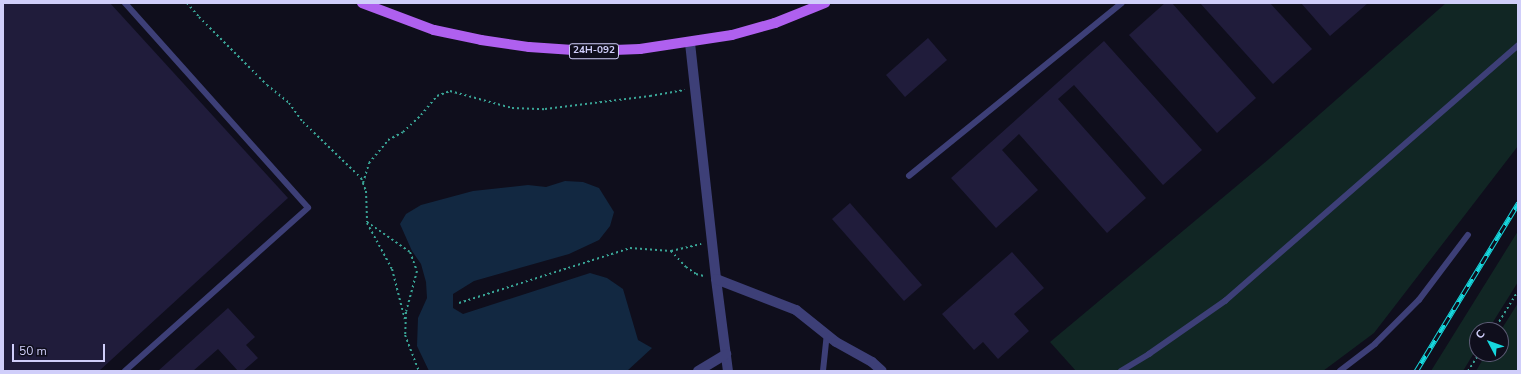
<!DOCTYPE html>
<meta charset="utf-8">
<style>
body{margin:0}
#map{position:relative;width:1521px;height:374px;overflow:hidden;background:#0f0e1c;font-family:"Nunito Sans",sans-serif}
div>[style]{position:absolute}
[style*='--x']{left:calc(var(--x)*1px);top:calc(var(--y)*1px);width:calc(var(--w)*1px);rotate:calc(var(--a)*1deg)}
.green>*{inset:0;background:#112624}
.water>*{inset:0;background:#122841}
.building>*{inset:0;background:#201c3b}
.path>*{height:2px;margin-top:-1px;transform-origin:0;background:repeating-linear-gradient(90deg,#39a395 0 2px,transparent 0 5px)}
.service>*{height:5.5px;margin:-2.75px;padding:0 2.75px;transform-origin:2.75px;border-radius:2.75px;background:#3d3f77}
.minor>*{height:10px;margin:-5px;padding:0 5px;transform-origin:5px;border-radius:5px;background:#3d3f77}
.primary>*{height:10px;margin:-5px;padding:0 5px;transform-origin:5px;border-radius:5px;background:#af60ef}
.rail>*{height:4.5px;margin-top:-2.25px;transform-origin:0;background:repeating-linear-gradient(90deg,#0f0e1c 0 9px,#16d8de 0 18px);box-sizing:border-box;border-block:1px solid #16d8de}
span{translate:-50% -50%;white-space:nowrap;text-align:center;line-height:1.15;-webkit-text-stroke:3.5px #0f0e1c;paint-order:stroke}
.shield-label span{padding:1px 3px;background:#0f0e1c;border:1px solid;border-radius:3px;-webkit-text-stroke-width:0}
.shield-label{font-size:10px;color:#d0cefa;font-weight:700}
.frame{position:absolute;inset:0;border:4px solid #d0cefa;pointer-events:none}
.north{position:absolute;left:1469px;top:322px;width:40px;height:40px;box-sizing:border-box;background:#0f0e1c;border:1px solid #5c5b75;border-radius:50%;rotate:311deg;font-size:11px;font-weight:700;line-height:16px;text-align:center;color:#d0cefa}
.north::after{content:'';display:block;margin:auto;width:14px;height:18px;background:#16d8de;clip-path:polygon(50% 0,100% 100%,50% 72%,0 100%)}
.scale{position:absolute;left:12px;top:344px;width:93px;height:18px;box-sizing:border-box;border:2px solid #d0cefa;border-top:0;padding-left:5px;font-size:12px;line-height:14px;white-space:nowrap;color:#d0cefa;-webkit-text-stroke:3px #0f0e1c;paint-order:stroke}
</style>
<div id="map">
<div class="green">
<div style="clip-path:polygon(1446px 3px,1518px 3px,1518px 146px,1374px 333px,1323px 371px,1076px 371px,1050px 342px,1269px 159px)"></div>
<div style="clip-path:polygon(1518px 231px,1518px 282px,1488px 330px,1477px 330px,1477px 348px,1463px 371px,1431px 371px)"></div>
<div style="clip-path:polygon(1518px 303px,1518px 371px,1476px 371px,1486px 354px,1501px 354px,1501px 330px)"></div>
</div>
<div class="water">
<div style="clip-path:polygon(565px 181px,583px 182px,599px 188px,614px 212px,610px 226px,599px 240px,569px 254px,474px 281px,453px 294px,453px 308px,463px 314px,590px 273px,607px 278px,623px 289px,638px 340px,652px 348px,627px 371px,429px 371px,417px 346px,418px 318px,427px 298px,426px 282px,421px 264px,412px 251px,400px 224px,406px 214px,421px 205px,473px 191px,528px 185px,546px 187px)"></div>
</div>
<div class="building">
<div style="clip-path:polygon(3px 3px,110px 3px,288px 198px,99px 371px,3px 371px)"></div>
<div style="clip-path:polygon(1165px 3px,1172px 3px,1256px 98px,1217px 133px,1129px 35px)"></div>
<div style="clip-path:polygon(1200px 3px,1270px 3px,1312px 49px,1273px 84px)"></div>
<div style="clip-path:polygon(1301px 3px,1368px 3px,1330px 36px)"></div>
<div style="clip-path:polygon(928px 38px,947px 60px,905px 97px,886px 75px)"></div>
<div style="clip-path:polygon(1104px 41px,1202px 150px,1163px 185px,1074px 85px,1058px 99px,1146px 198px,1107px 233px,1019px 134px,1002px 150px,1038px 190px,996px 228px,951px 178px)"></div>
<div style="clip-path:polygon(850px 203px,922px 285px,904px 301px,832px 219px)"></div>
<div style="clip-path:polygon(1012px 252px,1044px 288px,1014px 314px,1029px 331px,998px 359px,983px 342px,974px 350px,942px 314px)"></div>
<div style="clip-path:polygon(228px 308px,255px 337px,246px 345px,258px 358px,243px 371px,238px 371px,218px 349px,193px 371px,158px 371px)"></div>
</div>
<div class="path">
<div style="--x:187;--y:3;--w:18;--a:49"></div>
<div style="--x:199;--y:17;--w:96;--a:45"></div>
<div style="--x:267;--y:85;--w:28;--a:39"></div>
<div style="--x:289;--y:103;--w:24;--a:54"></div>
<div style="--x:303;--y:122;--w:81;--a:44"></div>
<div style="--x:361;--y:178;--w:14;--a:69"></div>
<div style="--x:366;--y:191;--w:31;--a:88"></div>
<div style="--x:367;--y:222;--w:52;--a:34.9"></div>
<div style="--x:410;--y:252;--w:20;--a:70"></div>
<div style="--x:417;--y:271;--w:42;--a:105"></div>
<div style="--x:406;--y:312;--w:23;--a:92"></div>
<div style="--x:405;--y:335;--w:39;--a:69"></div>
<div style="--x:363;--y:183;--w:21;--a:-73"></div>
<div style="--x:369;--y:163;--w:30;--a:-50"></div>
<div style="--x:388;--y:140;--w:17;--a:-28"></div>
<div style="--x:403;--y:132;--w:25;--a:-43"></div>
<div style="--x:421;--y:115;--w:25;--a:-50"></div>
<div style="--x:437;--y:96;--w:14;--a:-21"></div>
<div style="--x:450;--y:91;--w:64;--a:15.3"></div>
<div style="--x:512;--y:108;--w:33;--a:2"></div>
<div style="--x:545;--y:109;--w:106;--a:-7.1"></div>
<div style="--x:650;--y:96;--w:35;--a:-10"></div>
<div style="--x:367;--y:223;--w:52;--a:61.5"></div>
<div style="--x:392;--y:269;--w:53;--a:75.7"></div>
<div style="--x:671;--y:251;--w:22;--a:47"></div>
<div style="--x:686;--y:267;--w:12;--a:35"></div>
<div style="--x:696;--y:274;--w:8;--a:14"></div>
<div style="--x:459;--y:303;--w:180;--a:-17.8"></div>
<div style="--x:630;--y:248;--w:41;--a:4.2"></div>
<div style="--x:671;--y:251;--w:31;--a:-13"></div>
<div style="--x:1494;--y:330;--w:46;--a:-58.4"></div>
<div style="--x:1468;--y:371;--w:20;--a:-57"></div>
</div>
<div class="service">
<div style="--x:909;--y:176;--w:274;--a:-39.1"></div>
<div style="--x:125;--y:371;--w:245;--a:-41.7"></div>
<div style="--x:308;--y:208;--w:275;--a:-131.8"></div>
<div style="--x:823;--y:371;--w:36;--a:-84"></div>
<div style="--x:1121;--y:371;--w:33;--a:-31"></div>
<div style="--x:1149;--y:354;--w:93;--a:-34.9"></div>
<div style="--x:1225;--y:301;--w:389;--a:-41.1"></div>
<div style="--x:1340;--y:371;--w:44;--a:-37.6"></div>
<div style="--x:1375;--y:344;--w:62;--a:-45"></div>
<div style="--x:1419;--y:300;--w:81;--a:-53"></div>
</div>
<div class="minor">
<div style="--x:690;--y:43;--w:237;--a:83.7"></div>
<div style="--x:716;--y:279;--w:93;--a:82.6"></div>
<div style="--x:716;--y:279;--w:86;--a:21.2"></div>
<div style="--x:796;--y:310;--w:51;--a:38.7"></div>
<div style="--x:836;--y:342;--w:41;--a:29.1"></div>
<div style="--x:872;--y:362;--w:13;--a:42"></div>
<div style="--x:698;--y:371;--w:33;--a:-31"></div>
</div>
<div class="primary">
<div style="--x:362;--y:3;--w:77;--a:20.6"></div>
<div style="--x:434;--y:30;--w:48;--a:12"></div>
<div style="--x:481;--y:40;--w:49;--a:8.3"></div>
<div style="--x:529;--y:47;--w:59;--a:3.9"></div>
<div style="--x:588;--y:51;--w:52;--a:-2.2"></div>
<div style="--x:640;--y:49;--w:93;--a:-8.7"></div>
<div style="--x:732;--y:35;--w:45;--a:-15.6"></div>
<div style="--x:775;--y:23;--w:54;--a:-21.8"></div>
</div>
<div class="rail">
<div style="--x:1416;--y:371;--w:197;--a:-58.7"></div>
</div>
<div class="shield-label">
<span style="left:594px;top:51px">24Н-092</span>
</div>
<div class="frame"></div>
<div class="north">С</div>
<div class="scale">50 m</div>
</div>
